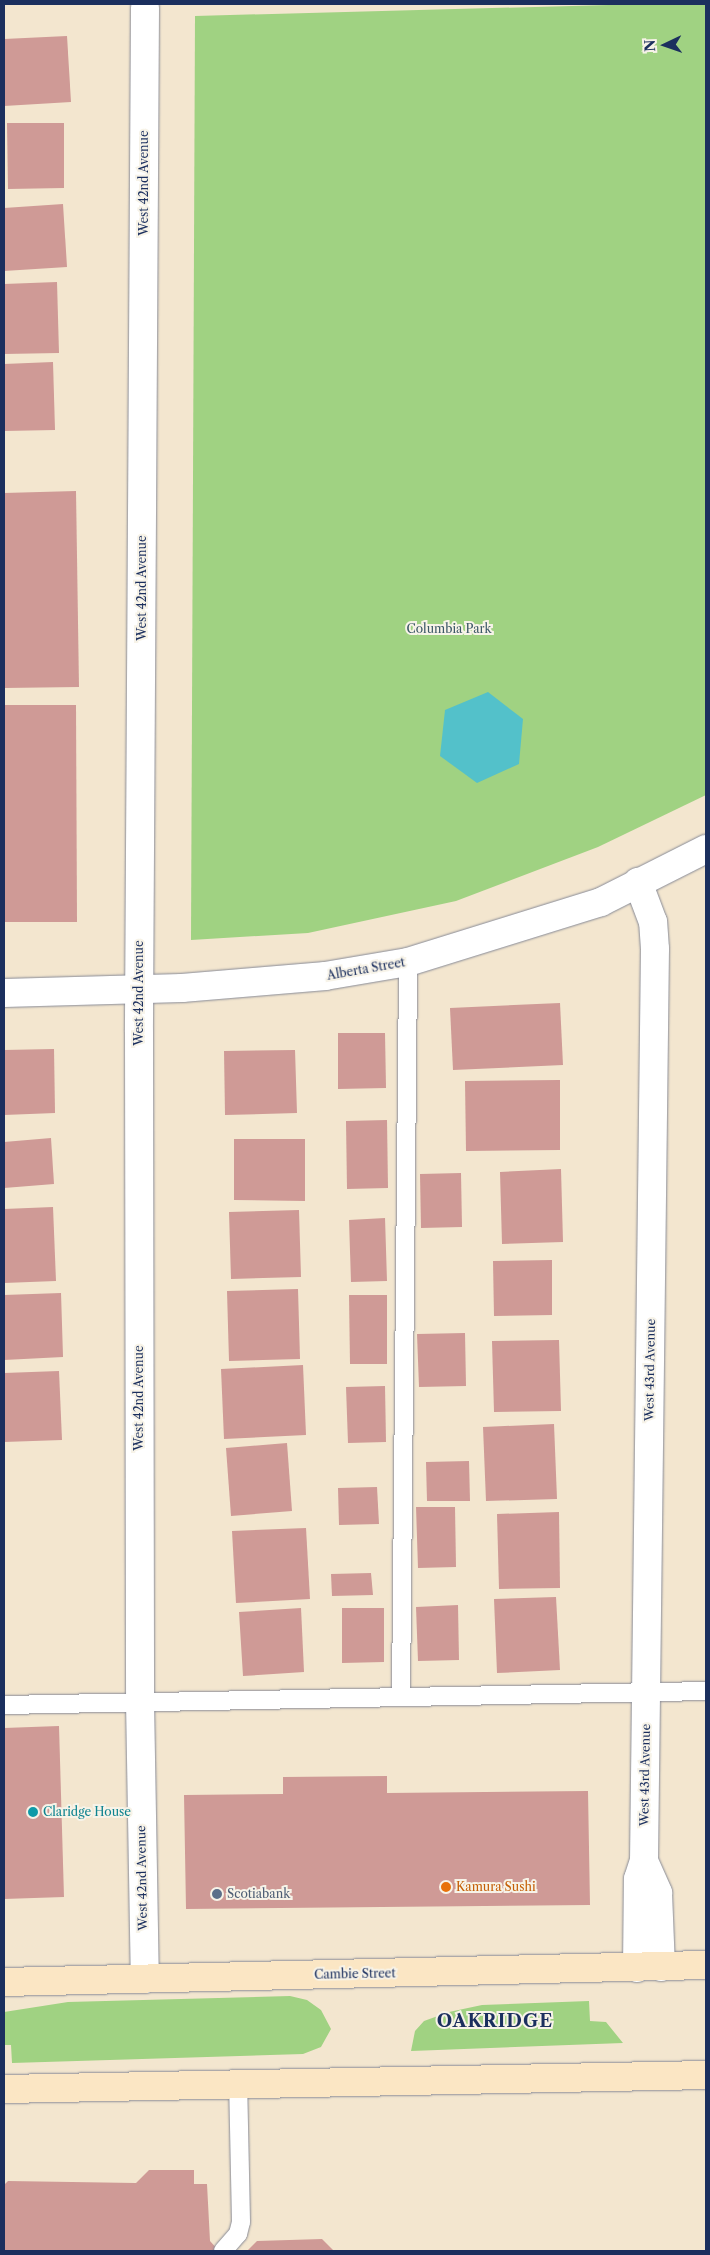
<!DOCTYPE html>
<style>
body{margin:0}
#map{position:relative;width:710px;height:2255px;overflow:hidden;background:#f3e6cf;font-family:"Libre Caslon Text",serif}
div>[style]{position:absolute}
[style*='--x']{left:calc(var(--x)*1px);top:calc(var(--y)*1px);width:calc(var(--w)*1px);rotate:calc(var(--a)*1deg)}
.green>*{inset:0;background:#a0d282}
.water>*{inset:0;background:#53c1ca}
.building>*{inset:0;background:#cf9a96}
.roads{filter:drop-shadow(0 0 1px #878a96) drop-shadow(0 0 1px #878a96)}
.lane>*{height:18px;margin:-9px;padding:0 9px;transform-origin:9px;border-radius:9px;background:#fff}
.street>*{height:28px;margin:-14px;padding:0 14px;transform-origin:14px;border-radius:14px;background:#fff}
.secondary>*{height:28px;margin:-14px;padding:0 14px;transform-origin:14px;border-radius:14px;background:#fbe6c4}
.dots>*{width:14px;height:14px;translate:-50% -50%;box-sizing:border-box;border:2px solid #f7f3e8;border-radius:50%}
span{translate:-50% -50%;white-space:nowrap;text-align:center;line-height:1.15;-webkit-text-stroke:4px #f7f3e8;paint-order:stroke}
.street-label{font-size:12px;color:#1b2f5e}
.park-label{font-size:12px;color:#3c5867}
.culture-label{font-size:12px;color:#0d838f}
.left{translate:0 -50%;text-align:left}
.food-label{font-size:12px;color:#c56008}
.service-label{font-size:12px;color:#4e5e75}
.district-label{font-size:18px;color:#1b2f5e;font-weight:700;letter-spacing:1px}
.frame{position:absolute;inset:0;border:5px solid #1b2f5e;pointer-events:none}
.north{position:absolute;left:640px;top:20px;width:50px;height:50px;-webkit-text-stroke:4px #f7f3e8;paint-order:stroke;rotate:267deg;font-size:14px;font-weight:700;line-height:20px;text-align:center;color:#1b2f5e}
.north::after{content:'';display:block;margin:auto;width:18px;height:22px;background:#1b2f5e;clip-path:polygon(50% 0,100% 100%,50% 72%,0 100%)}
</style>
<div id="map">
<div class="green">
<div style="clip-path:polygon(645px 4px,706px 4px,706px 795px,598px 847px,456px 901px,308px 933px,191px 940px,195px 16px)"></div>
<div style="clip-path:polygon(290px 1996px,307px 2000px,321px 2010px,331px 2029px,321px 2047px,303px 2054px,12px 2063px,11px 2045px,4px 2045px,4px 2012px,68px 2002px)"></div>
<div style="clip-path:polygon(589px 2001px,590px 2021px,606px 2022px,623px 2043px,411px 2051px,415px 2031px,424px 2021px,449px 2012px,482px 2005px)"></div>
</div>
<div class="water">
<div style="clip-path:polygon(488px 692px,523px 719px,519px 764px,477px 783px,440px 756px,445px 710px)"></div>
</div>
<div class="building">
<div style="clip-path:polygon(67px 36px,71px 102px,4px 106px,4px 39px)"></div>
<div style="clip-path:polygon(7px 123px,64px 123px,64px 188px,8px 189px)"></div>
<div style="clip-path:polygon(63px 204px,67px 267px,4px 271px,4px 208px)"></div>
<div style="clip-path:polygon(57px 282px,59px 353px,4px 354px,4px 284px)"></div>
<div style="clip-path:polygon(53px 362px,55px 430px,4px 431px,4px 364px)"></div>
<div style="clip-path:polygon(76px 491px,79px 687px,4px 688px,4px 493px)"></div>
<div style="clip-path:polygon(4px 705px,76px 705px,77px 922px,4px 922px)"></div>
<div style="clip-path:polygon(560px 1003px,563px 1065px,453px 1070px,450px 1008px)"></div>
<div style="clip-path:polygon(338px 1033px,385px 1033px,386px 1088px,338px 1089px)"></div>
<div style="clip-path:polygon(54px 1049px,55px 1113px,4px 1115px,4px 1050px)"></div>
<div style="clip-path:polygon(295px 1050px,297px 1113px,225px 1115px,224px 1051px)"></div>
<div style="clip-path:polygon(560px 1080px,560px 1150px,466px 1151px,465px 1081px)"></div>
<div style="clip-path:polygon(387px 1120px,388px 1188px,347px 1189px,346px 1121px)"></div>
<div style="clip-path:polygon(51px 1138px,54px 1184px,4px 1188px,4px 1142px)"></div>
<div style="clip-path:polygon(234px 1139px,305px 1139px,305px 1201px,234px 1200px)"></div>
<div style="clip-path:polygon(561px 1169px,563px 1242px,502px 1244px,500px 1172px)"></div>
<div style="clip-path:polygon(461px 1173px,462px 1227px,421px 1228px,420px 1174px)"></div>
<div style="clip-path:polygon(53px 1207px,56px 1281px,4px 1283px,4px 1209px)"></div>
<div style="clip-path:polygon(299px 1210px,301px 1277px,231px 1279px,229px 1212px)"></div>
<div style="clip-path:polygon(385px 1218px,387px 1281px,351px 1282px,349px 1220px)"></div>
<div style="clip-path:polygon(552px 1260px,552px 1315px,494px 1316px,493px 1261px)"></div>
<div style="clip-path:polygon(298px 1289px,300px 1359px,229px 1361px,227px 1291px)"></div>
<div style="clip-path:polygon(61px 1293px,63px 1357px,4px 1360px,4px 1295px)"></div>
<div style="clip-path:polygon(349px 1295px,387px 1295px,387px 1364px,350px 1364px)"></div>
<div style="clip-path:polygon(465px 1333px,466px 1386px,419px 1387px,417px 1334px)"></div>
<div style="clip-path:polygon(559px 1340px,561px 1411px,494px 1412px,492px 1341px)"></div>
<div style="clip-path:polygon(303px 1365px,306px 1435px,224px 1439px,221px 1369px)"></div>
<div style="clip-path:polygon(59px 1371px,62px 1440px,4px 1442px,4px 1373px)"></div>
<div style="clip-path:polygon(385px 1386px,386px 1442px,348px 1443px,346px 1387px)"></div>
<div style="clip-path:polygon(554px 1424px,557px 1499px,486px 1501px,483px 1427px)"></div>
<div style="clip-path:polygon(287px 1443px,292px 1511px,231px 1516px,226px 1448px)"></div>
<div style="clip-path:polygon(469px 1461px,470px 1501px,427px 1501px,426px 1462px)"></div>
<div style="clip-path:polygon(377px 1487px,379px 1524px,339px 1525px,338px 1488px)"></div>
<div style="clip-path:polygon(416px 1507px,455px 1507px,456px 1567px,418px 1568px)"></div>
<div style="clip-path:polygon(559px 1512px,560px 1588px,499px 1589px,497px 1514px)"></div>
<div style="clip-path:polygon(306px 1528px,310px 1599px,236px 1603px,232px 1531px)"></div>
<div style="clip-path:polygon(371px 1573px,373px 1595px,332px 1596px,331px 1574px)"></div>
<div style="clip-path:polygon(556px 1597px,560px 1670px,497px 1673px,494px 1599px)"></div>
<div style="clip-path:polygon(458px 1605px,459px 1660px,418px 1661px,416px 1607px)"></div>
<div style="clip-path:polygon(301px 1608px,304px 1672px,243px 1676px,239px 1612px)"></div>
<div style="clip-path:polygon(342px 1608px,384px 1608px,384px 1662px,342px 1663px)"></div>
<div style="clip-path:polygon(59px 1726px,64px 1897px,4px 1899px,4px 1728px)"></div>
<div style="clip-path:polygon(387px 1776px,387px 1793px,588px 1791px,590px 1905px,186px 1909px,184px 1795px,283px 1794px,283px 1777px)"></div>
<div style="clip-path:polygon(149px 2170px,194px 2170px,194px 2184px,207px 2184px,210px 2241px,219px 2251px,4px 2251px,4px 2185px,8px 2181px,136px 2183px)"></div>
<div style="clip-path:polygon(322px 2239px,334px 2251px,247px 2251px,257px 2241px)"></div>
</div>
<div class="roads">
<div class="lane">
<div style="--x:401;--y:1697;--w:735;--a:-89.45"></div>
<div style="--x:4;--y:1705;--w:702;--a:-1.14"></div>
<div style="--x:223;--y:2251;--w:23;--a:-49"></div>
<div style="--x:238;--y:2234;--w:12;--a:-76"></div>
<div style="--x:241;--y:2222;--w:138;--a:-91.2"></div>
</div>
<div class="street">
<div style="--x:145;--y:8;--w:1024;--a:90.34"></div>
<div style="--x:139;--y:1032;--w:669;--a:89.91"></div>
<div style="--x:140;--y:1701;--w:278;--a:89"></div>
<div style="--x:4;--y:993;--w:178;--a:-1.6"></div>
<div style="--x:182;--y:988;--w:144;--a:-4.8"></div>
<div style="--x:325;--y:976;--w:84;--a:-9.6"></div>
<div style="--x:408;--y:962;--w:202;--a:-17.3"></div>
<div style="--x:601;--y:902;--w:118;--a:-26.8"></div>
<div style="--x:644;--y:1861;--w:35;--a:66"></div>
<div style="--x:658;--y:1893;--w:74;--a:87.7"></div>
<div style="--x:637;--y:1968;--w:89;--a:-89.4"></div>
<div style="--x:638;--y:1879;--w:19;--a:-72"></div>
<div style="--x:644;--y:1861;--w:912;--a:-89.31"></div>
<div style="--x:655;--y:949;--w:27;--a:-94"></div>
<div style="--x:653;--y:922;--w:43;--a:-110.6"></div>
</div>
<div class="secondary">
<div style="--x:4;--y:1982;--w:702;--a:-1.39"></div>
<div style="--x:4;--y:2089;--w:702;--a:-1.14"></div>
</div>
</div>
<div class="dots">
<div style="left:33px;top:1812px;background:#0f9aa8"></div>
<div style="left:446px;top:1887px;background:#e8710a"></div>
<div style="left:217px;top:1894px;background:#5c6f8a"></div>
</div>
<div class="street-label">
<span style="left:144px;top:183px;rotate:-90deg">West 42nd Avenue</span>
<span style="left:142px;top:588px;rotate:-90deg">West 42nd Avenue</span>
<span style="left:366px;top:969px;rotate:-10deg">Alberta Street</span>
<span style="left:139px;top:993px;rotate:-90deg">West 42nd Avenue</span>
<span style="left:650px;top:1370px;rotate:-89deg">West 43rd Avenue</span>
<span style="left:139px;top:1398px;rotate:-90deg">West 42nd Avenue</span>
<span style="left:645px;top:1775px;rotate:-89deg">West 43rd Avenue</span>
<span style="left:142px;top:1878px;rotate:-91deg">West 42nd Avenue</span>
<span style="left:355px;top:1974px;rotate:-1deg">Cambie Street</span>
</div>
<div class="park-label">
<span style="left:449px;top:629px">Columbia Park</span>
</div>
<div class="culture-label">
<span class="left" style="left:43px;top:1812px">Claridge House</span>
</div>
<div class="food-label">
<span class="left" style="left:456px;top:1887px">Kamura Sushi</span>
</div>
<div class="service-label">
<span class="left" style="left:227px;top:1894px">Scotiabank</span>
</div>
<div class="district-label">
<span style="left:495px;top:2021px">OAKRIDGE</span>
</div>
<div class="frame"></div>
<div class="north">N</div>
</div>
